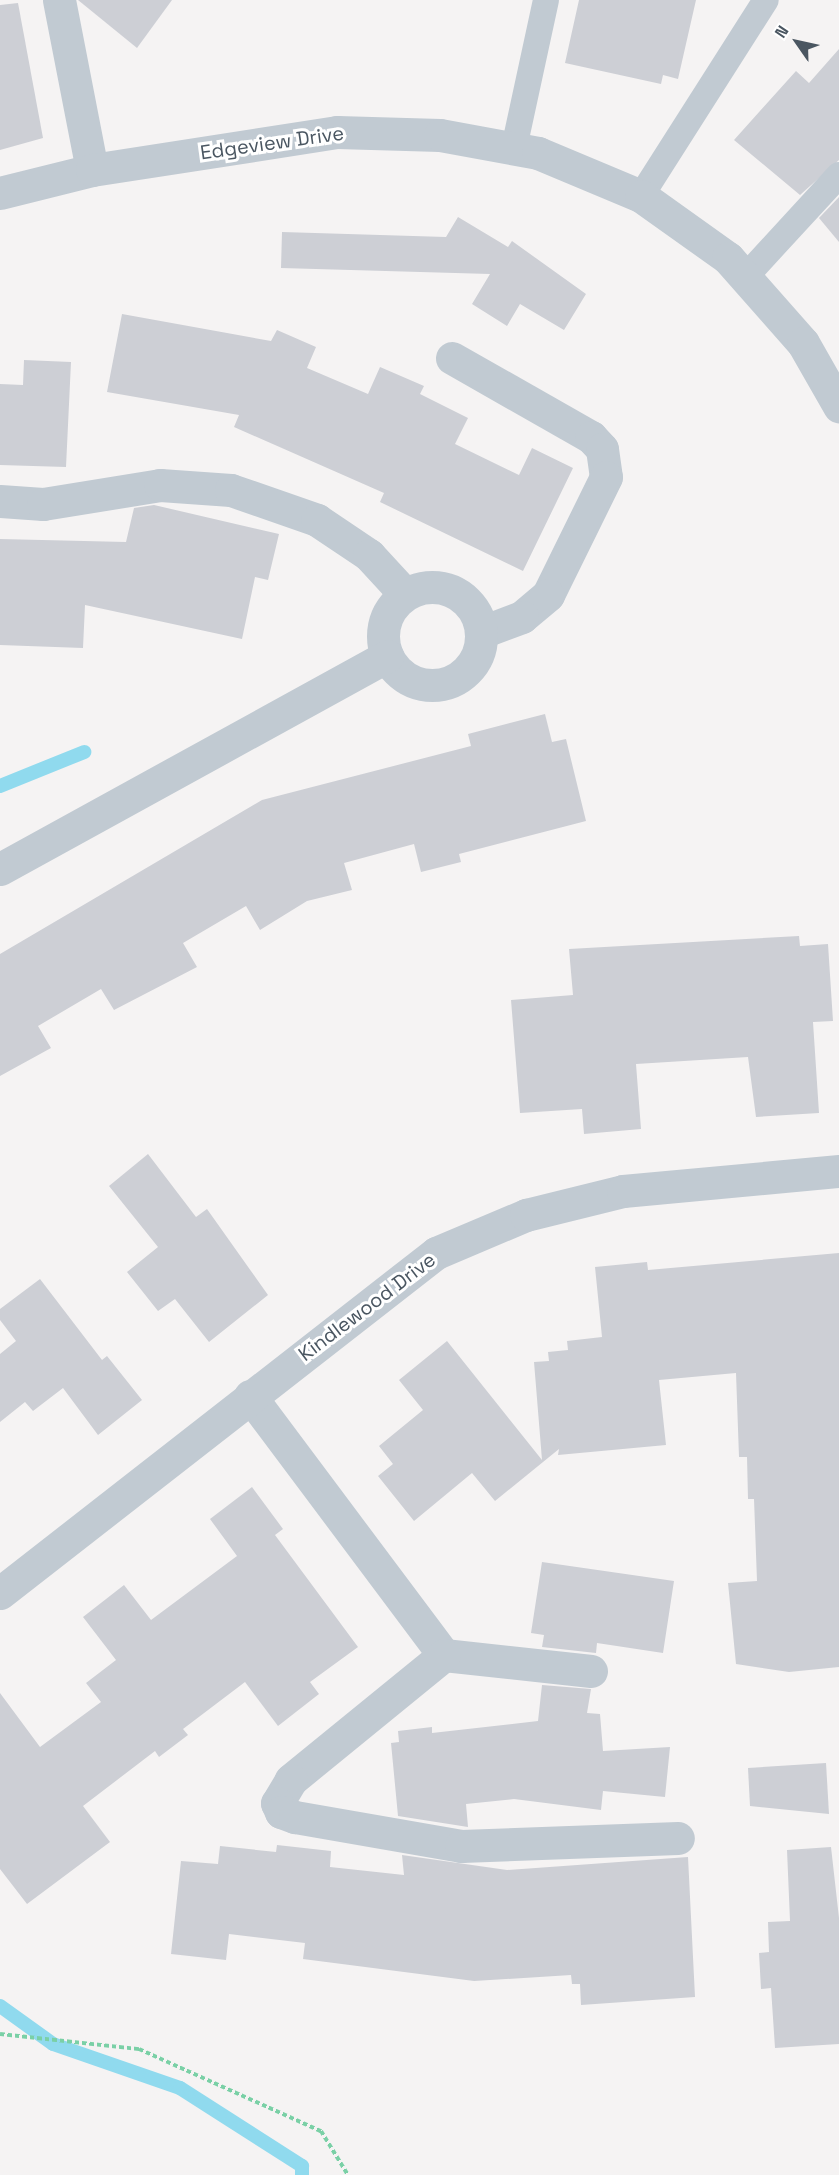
<!DOCTYPE html>
<style>
body{margin:0}
#map{position:relative;width:839px;height:2175px;overflow:hidden;background:#f5f3f3;font-family:"Space Grotesk",sans-serif}
div>[style]{position:absolute}
[style*='--x']{left:calc(var(--x)*1px);top:calc(var(--y)*1px);width:calc(var(--w)*1px);rotate:calc(var(--a)*1deg)}
.stream>*{height:14px;margin:-7px;padding:0 7px;transform-origin:7px;border-radius:7px;background:#90daee}
.building>*{inset:0;background:#cdcfd5}
.path>*{height:4px;margin-top:-2px;transform-origin:0;background:repeating-linear-gradient(90deg,#7ad0a6 0 4.5px,transparent 0 7.5px)}
.service>*{height:26px;margin:-13px;padding:0 13px;transform-origin:13px;border-radius:13px;background:#c1cad2}
.minor>*{height:33px;margin:-16.5px;padding:0 16.5px;transform-origin:16.5px;border-radius:16.5px;background:#c1cad2}
.minor>.ring{margin:-16.5px;padding:0;box-sizing:content-box;background:none;border:33px solid #c1cad2;border-radius:50%}
span{translate:-50% -50%;white-space:nowrap;text-align:center;line-height:1.15;-webkit-text-stroke:6px #fff;paint-order:stroke}
.street-label{font-size:20px;color:#4a5661}
.north{position:absolute;left:767px;top:12px;width:60px;height:60px;-webkit-text-stroke:4px #fff;paint-order:stroke;rotate:304deg;font-size:16px;font-weight:700;line-height:24px;text-align:center;color:#4a5661}
.north::after{content:'';display:block;margin:auto;width:21px;height:27px;background:#4a5661;clip-path:polygon(50% 0,100% 100%,50% 72%,0 100%)}
</style>
<div id="map">
<div class="stream">
<div style="--x:0;--y:786;--w:91;--a:-22"></div>
<div style="--x:0;--y:2006;--w:65;--a:35.6"></div>
<div style="--x:53;--y:2044;--w:134;--a:19.1"></div>
<div style="--x:180;--y:2088;--w:145;--a:32.6"></div>
<div style="--x:302;--y:2166;--w:9;--a:90"></div>
</div>
<div class="building">
<div style="clip-path:polygon(78px 0,172px 0,137px 48px)"></div>
<div style="clip-path:polygon(579px 0,696px 0,678px 79px,663px 75px,661px 84px,565px 63px)"></div>
<div style="clip-path:polygon(18px 3px,43px 138px,0 150px,0 5px)"></div>
<div style="clip-path:polygon(839px 49px,839px 160px,800px 195px,734px 140px,796px 71px,809px 83px)"></div>
<div style="clip-path:polygon(839px 197px,839px 242px,819px 218px)"></div>
<div style="clip-path:polygon(458px 217px,508px 247px,512px 241px,586px 294px,564px 330px,520px 304px,507px 326px,472px 304px,490px 274px,281px 268px,282px 232px,446px 237px)"></div>
<div style="clip-path:polygon(122px 314px,271px 341px,277px 330px,316px 347px,307px 368px,368px 394px,380px 367px,424px 386px,420px 394px,468px 418px,455px 444px,519px 475px,532px 448px,573px 468px,523px 571px,380px 502px,384px 493px,234px 427px,239px 415px,107px 392px)"></div>
<div style="clip-path:polygon(24px 360px,71px 362px,66px 467px,0 465px,0 384px,23px 385px)"></div>
<div style="clip-path:polygon(154px 505px,279px 534px,268px 580px,255px 577px,242px 639px,85px 605px,83px 648px,0 645px,0 539px,126px 542px,134px 508px)"></div>
<div style="clip-path:polygon(545px 714px,552px 742px,566px 739px,586px 821px,459px 854px,461px 862px,421px 872px,414px 844px,344px 863px,352px 890px,307px 901px,260px 930px,246px 906px,183px 943px,197px 967px,114px 1010px,101px 989px,38px 1026px,51px 1048px,0 1076px,0 954px,262px 800px,471px 746px,468px 734px)"></div>
<div style="clip-path:polygon(799px 936px,800px 946px,828px 944px,833px 1021px,813px 1022px,819px 1113px,756px 1117px,748px 1057px,636px 1064px,641px 1129px,584px 1134px,582px 1109px,520px 1113px,511px 1000px,573px 995px,569px 949px)"></div>
<div style="clip-path:polygon(148px 1154px,196px 1217px,207px 1209px,268px 1295px,209px 1342px,175px 1299px,158px 1311px,127px 1272px,158px 1247px,109px 1186px)"></div>
<div style="clip-path:polygon(839px 1253px,839px 1667px,789px 1672px,736px 1664px,728px 1583px,757px 1581px,754px 1499px,748px 1499px,747px 1457px,739px 1457px,736px 1373px,659px 1380px,666px 1445px,558px 1455px,559px 1449px,495px 1501px,472px 1473px,414px 1521px,378px 1476px,393px 1464px,379px 1446px,423px 1410px,399px 1380px,447px 1341px,542px 1460px,534px 1362px,549px 1361px,548px 1352px,568px 1350px,567px 1341px,602px 1337px,595px 1267px,647px 1262px,648px 1270px)"></div>
<div style="clip-path:polygon(40px 1279px,102px 1360px,107px 1356px,142px 1400px,98px 1435px,63px 1388px,33px 1411px,25px 1402px,0 1422px,0 1354px,16px 1341px,0 1320px,0 1309px)"></div>
<div style="clip-path:polygon(252px 1487px,283px 1529px,275px 1535px,358px 1647px,310px 1682px,319px 1694px,278px 1726px,245px 1682px,183px 1729px,188px 1735px,159px 1757px,155px 1751px,83px 1806px,110px 1842px,27px 1904px,0 1869px,0 1693px,40px 1747px,101px 1702px,86px 1683px,116px 1660px,83px 1617px,124px 1585px,151px 1620px,237px 1556px,210px 1519px)"></div>
<div style="clip-path:polygon(542px 1562px,674px 1581px,663px 1653px,597px 1643px,596px 1653px,542px 1647px,544px 1635px,531px 1633px)"></div>
<div style="clip-path:polygon(542px 1685px,591px 1689px,587px 1713px,600px 1714px,603px 1751px,670px 1747px,665px 1797px,603px 1791px,601px 1810px,514px 1799px,466px 1804px,468px 1827px,398px 1816px,391px 1743px,399px 1742px,398px 1731px,432px 1727px,432px 1733px,538px 1721px)"></div>
<div style="clip-path:polygon(826px 1763px,829px 1814px,750px 1806px,748px 1768px)"></div>
<div style="clip-path:polygon(277px 1845px,331px 1851px,330px 1867px,404px 1875px,402px 1855px,507px 1870px,688px 1857px,695px 1997px,581px 2005px,580px 1984px,572px 1984px,571px 1975px,474px 1981px,303px 1959px,305px 1943px,229px 1934px,226px 1960px,171px 1954px,181px 1861px,218px 1864px,220px 1846px,276px 1852px)"></div>
<div style="clip-path:polygon(831px 1847px,839px 1918px,839px 2044px,775px 2048px,771px 1988px,761px 1989px,759px 1953px,769px 1952px,768px 1922px,790px 1921px,787px 1850px)"></div>
</div>
<div class="path">
<div style="--x:0;--y:2034;--w:140;--a:6.2"></div>
<div style="--x:139;--y:2049;--w:200;--a:24.3"></div>
<div style="--x:321;--y:2131;--w:52;--a:58.5"></div>
</div>
<div class="service">
<div style="--x:514;--y:148;--w:151;--a:-77.8"></div>
<div style="--x:641;--y:196;--w:232;--a:-57.5"></div>
<div style="--x:747;--y:275;--w:136;--a:-47.4"></div>
</div>
<div class="minor">
<div style="--x:59;--y:0;--w:173;--a:79"></div>
<div style="--x:0;--y:193;--w:95;--a:-14"></div>
<div style="--x:92;--y:170;--w:248;--a:-8.8"></div>
<div style="--x:337;--y:132;--w:103;--a:1.7"></div>
<div style="--x:440;--y:135;--w:100;--a:10.4"></div>
<div style="--x:538;--y:153;--w:112;--a:22.7"></div>
<div style="--x:641;--y:196;--w:107;--a:35.5"></div>
<div style="--x:728;--y:258;--w:113;--a:48.6"></div>
<div style="--x:803;--y:343;--w:73;--a:60.3"></div>
<div style="--x:452;--y:358;--w:160;--a:29.6"></div>
<div style="--x:591;--y:437;--w:16;--a:47"></div>
<div style="--x:602;--y:449;--w:28;--a:82"></div>
<div style="--x:606;--y:477;--w:131;--a:116.2"></div>
<div style="--x:548;--y:595;--w:34;--a:140"></div>
<div style="--x:522;--y:617;--w:43;--a:159.4"></div>
<div style="--x:0;--y:501;--w:43;--a:4"></div>
<div style="--x:43;--y:504;--w:119;--a:-9.2"></div>
<div style="--x:160;--y:485;--w:71;--a:4"></div>
<div style="--x:231;--y:490;--w:91;--a:19.2"></div>
<div style="--x:317;--y:520;--w:63;--a:33.9"></div>
<div style="--x:369;--y:555;--w:53;--a:47.3"></div>
<div class="ring" style="left:383px;top:587px;width:65px;height:65px"></div>
<div style="--x:0;--y:869;--w:442;--a:-28.8"></div>
<div style="--x:250;--y:1396;--w:324;--a:53.2"></div>
<div style="--x:0;--y:1593;--w:553;--a:-37.95"></div>
<div style="--x:436;--y:1253;--w:98;--a:-22.9"></div>
<div style="--x:526;--y:1215;--w:100;--a:-13.9"></div>
<div style="--x:623;--y:1191;--w:217;--a:-5.3"></div>
<div style="--x:591;--y:1671;--w:148;--a:-173.8"></div>
<div style="--x:444;--y:1655;--w:198;--a:140.8"></div>
<div style="--x:291;--y:1780;--w:27;--a:121"></div>
<div style="--x:277;--y:1803;--w:10;--a:66"></div>
<div style="--x:281;--y:1812;--w:15;--a:20"></div>
<div style="--x:295;--y:1817;--w:169;--a:9.9"></div>
<div style="--x:461;--y:1846;--w:217;--a:-2.1"></div>
</div>
<div class="street-label">
<span style="left:272px;top:143px;rotate:-8deg">Edgeview Drive</span>
<span style="left:367px;top:1307px;rotate:-37deg">Kindlewood Drive</span>
</div>
<div class="north">N</div>
</div>
